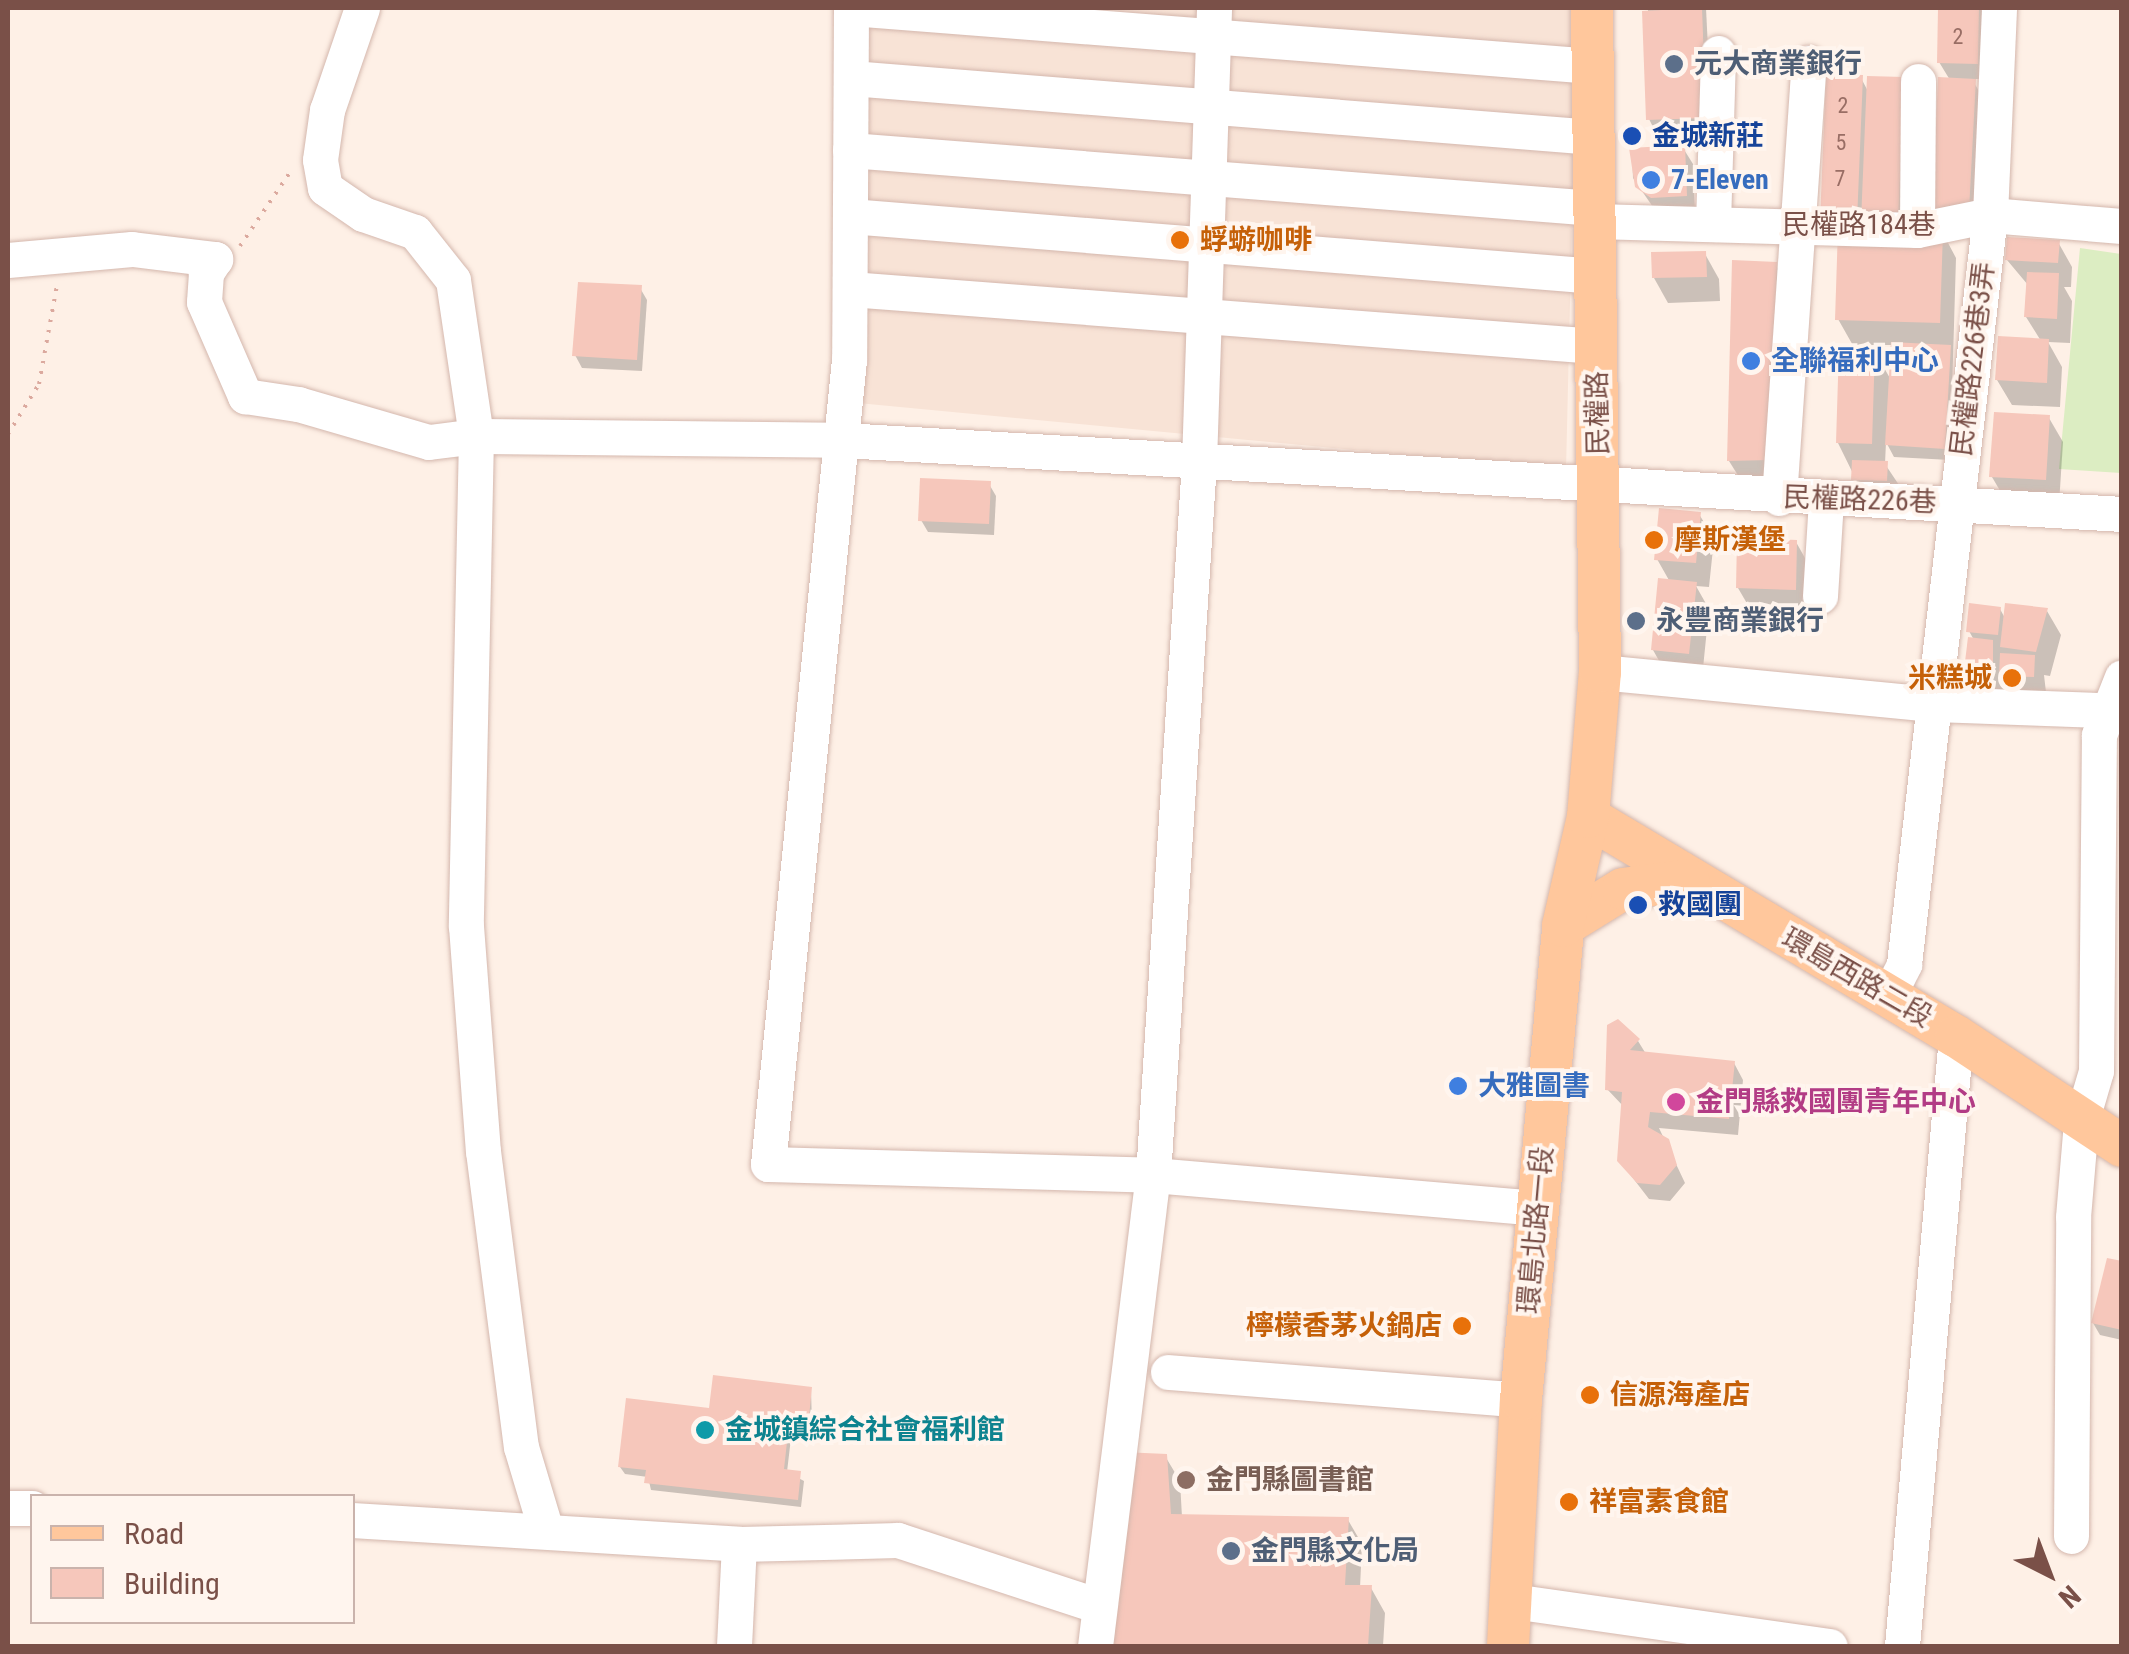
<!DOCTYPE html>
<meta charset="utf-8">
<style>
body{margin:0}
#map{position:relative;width:2129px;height:1654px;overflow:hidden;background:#fef0e6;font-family:"Roboto Condensed","Noto Sans TC",sans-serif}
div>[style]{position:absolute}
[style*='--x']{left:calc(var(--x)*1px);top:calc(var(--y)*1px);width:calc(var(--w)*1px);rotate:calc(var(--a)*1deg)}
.residential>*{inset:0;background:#f8e3d6}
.green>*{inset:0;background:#dcedc2}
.shadow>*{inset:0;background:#0003}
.building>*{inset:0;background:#f6c7bb}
.path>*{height:4px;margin-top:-2px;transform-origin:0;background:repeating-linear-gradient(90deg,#dba99e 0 2.5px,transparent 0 10.5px)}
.roads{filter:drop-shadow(0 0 2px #d4b7ad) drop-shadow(0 0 2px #d4b7ad)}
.minor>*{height:35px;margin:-17.5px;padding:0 17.5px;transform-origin:17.5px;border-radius:17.5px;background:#fff}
.major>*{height:42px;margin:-21px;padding:0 21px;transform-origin:21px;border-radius:21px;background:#ffc79c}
.dots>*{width:28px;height:28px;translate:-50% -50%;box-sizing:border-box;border:5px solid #fff5ee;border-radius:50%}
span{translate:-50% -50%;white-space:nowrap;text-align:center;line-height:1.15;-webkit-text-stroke:8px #fff5ee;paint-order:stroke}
.number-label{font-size:22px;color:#996e65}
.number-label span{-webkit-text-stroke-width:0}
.service-label{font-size:28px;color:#4e5e75;font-weight:700}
.left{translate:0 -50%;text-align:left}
.transit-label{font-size:28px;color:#164399;font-weight:700}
.shop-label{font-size:28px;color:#366cbe;font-weight:700}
.street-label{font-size:28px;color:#7a5048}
.food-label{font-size:28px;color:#c56008;font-weight:700}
.right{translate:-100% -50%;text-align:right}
.hotel-label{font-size:28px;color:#b23c85;font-weight:700}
.culture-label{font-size:28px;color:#0d838f;font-weight:700}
.education-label{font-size:28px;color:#785e54;font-weight:700}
.frame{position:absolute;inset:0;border:10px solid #7a5048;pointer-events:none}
.legend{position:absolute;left:30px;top:1494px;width:325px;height:130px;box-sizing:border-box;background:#fff5ee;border:2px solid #cab3ac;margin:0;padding:12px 18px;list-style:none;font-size:30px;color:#7a5048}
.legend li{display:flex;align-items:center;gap:20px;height:50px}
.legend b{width:50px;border:2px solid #cab3ac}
.north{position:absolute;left:1999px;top:1524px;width:100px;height:100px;-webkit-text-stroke:8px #fff5ee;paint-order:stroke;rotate:138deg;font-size:28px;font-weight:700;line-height:40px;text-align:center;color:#7a5048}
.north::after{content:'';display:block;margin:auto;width:35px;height:45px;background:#7a5048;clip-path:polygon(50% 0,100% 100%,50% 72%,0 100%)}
</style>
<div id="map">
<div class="residential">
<div style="clip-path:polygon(836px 8px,1577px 8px,1566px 470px,837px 401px)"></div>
</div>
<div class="green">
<div style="clip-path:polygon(2080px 248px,2121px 254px,2121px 473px,2059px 469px)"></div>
</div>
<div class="shadow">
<div style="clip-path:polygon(1648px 8px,1706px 8px,1712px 129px,1655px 131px,1649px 119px)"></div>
<div style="clip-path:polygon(1940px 8px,1980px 8px,1992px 28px,1986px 79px,1972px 79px,1988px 107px,1969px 230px,1950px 80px,1939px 62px)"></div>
<div style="clip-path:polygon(evenodd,1861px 78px,1956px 258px,1950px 460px,1894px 457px,1886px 442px,1885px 464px,1901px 488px,1868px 504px,1838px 443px,1855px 349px,1838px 319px,1861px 78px,1871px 345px,1893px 345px,1891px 380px,1871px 345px)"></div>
<div style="clip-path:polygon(1683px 148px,1693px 164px,1695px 212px,1655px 210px,1633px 178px,1632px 151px)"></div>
<div style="clip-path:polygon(2058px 242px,2072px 267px,2071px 287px,2064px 287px,2072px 301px,2070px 343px,2048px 342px,2062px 367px,2060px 407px,2012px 405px,1997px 380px,2041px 341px,2026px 317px,2028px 285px,2007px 260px)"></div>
<div style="clip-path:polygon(1705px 254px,1719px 279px,1720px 301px,1668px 303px,1654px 278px)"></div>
<div style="clip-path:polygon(1775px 264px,1785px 281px,1779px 476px,1739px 477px,1729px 461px)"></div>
<div style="clip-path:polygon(640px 288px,647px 300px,642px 371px,582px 368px,575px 355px)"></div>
<div style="clip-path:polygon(2049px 418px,2063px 442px,2059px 504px,2006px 501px,1992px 477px)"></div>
<div style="clip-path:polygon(989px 484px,996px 496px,994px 535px,928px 532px,921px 520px)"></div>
<div style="clip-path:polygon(1699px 514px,1714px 539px,1709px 587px,1696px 586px,1709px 609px,1702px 678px,1667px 675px,1653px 650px,1670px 582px,1657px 559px)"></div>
<div style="clip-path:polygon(1796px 542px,1810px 567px,1809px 614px,1752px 612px,1738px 588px)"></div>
<div style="clip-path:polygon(2000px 609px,2006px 620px,2047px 611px,2061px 635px,2050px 676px,2044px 675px,2047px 701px,2016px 700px,2006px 683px,2006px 697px,1981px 694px,1967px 669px,1974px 640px,1969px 631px)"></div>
<div style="clip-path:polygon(1610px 1026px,1638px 1041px,1646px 1054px,1734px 1063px,1743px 1080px,1738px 1135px,1659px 1128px,1685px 1183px,1670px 1201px,1649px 1199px,1619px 1160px,1624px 1107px,1607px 1089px)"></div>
<div style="clip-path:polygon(2122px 1264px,2122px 1340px,2100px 1335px,2093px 1323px)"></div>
<div style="clip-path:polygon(811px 1389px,812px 1424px,793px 1421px,787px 1472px,804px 1481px,801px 1507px,651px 1490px,648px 1477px,625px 1474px,620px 1467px,711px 1411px)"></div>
<div style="clip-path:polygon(1165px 1456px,1180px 1481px,1182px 1517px,1348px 1520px,1362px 1544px,1360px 1588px,1371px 1588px,1385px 1613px,1383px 1646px,1111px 1646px)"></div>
</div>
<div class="building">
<div style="clip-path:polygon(1702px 8px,1706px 118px,1646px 120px,1642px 11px)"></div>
<div style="clip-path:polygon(1938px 8px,1979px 8px,1978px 64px,1937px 63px)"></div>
<div style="clip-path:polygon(1826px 74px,1863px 75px,1857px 221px,1820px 221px)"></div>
<div style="clip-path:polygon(1867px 76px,1904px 77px,1898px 223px,1861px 222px)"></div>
<div style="clip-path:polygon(1938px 77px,1976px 79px,1969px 211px,1932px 218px)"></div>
<div style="clip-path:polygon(1685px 145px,1687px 196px,1651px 198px,1635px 187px,1629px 148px)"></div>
<div style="clip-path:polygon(1838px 228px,1943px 231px,1940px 323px,1835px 320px)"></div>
<div style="clip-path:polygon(2007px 237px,2060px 240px,2058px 263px,2005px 260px)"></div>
<div style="clip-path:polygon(1706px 251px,1707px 277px,1652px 278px,1651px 252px)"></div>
<div style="clip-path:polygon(1732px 260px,1777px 262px,1770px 460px,1727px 461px)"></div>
<div style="clip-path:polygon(2027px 272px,2059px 273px,2057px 319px,2024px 317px)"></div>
<div style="clip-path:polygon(578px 282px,642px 285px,637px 360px,572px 356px)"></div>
<div style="clip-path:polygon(1998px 336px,2049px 339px,2047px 383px,1995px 380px)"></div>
<div style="clip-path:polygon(1891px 342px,1951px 345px,1945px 449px,1885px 445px)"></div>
<div style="clip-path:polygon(1839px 346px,1875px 347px,1872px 444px,1836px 443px)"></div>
<div style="clip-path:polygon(1994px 412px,2050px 415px,2046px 480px,1989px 477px)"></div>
<div style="clip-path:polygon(1852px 460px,1888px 461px,1887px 481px,1851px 480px)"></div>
<div style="clip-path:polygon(920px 478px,991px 481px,989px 524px,918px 521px)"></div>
<div style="clip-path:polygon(1659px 508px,1701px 512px,1696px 563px,1654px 560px)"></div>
<div style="clip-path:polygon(1737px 538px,1797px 540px,1796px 590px,1736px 588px)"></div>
<div style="clip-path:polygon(1658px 578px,1697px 582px,1689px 654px,1651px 650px)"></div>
<div style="clip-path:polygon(1969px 603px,2001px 607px,1998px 635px,1966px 632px)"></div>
<div style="clip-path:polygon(2005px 603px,2048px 608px,2036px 652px,2000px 647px)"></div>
<div style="clip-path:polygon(1968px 637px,1993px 640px,1993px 673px,1964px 670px)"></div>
<div style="clip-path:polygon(2000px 653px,2035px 655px,2034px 677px,1999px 676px)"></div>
<div style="clip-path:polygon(1618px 1019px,1640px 1039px,1630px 1050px,1735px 1061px,1729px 1119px,1650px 1112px,1648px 1127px,1669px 1139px,1677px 1165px,1660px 1185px,1637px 1183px,1617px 1161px,1622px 1092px,1605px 1090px,1607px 1025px)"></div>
<div style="clip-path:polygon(2107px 1258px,2122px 1261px,2122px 1330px,2091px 1323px)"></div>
<div style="clip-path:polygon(713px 1375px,812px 1387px,809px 1417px,790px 1415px,784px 1469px,801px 1471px,798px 1500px,644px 1483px,646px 1470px,618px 1467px,626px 1398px,709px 1408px)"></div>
<div style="clip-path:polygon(1122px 1452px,1167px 1454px,1171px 1514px,1349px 1517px,1345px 1585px,1372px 1585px,1368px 1646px,1109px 1646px)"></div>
</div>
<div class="path">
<div style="--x:240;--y:246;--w:91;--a:-55.8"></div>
<div style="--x:8;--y:434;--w:59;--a:-58.2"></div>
<div style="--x:39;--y:384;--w:101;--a:-79.7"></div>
</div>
<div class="roads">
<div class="minor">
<div style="--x:362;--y:8;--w:108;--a:108.9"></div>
<div style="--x:327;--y:110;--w:50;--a:98"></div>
<div style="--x:320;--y:160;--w:28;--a:80"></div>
<div style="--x:325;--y:188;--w:46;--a:34.4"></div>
<div style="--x:363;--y:214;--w:55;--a:19.1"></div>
<div style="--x:415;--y:232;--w:61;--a:51.6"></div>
<div style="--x:453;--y:280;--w:158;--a:81.6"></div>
<div style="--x:476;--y:436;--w:490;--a:91.2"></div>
<div style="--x:466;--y:926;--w:226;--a:85.7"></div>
<div style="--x:483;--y:1151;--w:298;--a:82.7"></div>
<div style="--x:521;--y:1447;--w:84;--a:73.3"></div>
<div style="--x:851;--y:8;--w:352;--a:90.3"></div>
<div style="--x:849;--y:360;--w:808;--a:95.75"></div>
<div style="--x:768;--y:1164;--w:385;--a:1.6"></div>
<div style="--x:1153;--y:1175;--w:385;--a:4.9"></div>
<div style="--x:851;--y:8;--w:744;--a:4.47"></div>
<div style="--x:851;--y:78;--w:745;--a:4.54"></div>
<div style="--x:850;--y:150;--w:747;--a:4.45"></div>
<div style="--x:850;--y:216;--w:748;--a:4.6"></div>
<div style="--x:1595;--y:221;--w:322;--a:1.6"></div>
<div style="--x:1917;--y:230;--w:75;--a:-11.6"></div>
<div style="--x:1990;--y:215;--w:132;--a:4.8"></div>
<div style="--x:1713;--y:224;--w:171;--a:-88.3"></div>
<div style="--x:1917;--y:230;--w:149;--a:-89.6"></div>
<div style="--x:8;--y:260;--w:124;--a:-5.1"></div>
<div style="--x:132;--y:249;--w:84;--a:6.9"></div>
<div style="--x:215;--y:259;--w:17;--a:123"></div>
<div style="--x:206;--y:273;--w:29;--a:94"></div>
<div style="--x:204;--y:302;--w:103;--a:66.4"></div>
<div style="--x:245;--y:396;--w:54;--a:8.6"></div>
<div style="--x:298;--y:404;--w:136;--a:16.2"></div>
<div style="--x:429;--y:442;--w:47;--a:-7.3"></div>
<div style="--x:476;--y:436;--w:367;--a:0.6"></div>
<div style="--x:843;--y:440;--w:1281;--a:3.31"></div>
<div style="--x:850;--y:289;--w:748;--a:4.37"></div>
<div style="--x:1779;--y:498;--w:436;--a:-86.1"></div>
<div style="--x:1820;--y:596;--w:95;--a:-86.4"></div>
<div style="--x:1600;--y:672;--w:337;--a:5.5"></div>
<div style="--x:1935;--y:704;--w:187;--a:2.1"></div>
<div style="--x:1888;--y:996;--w:36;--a:-63"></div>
<div style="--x:1904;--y:964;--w:754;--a:-83.45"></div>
<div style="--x:1990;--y:215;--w:207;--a:-87.5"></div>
<div style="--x:1168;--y:1372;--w:354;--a:4.5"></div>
<div style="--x:8;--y:1508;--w:24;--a:0"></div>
<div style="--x:352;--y:1520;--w:388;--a:3.5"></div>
<div style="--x:739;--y:1544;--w:159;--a:-1.4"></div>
<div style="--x:898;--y:1540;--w:208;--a:18.2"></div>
<div style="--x:2071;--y:1536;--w:319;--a:-89.6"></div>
<div style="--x:2073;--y:1217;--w:95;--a:-85.2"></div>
<div style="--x:2081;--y:1122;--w:53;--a:-73.6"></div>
<div style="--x:2096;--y:1071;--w:336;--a:-89.5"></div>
<div style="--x:2099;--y:735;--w:62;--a:-68.4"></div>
<div style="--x:1512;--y:1601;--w:321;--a:8.1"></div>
<div style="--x:734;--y:1646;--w:102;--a:-87.2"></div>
<div style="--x:1095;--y:1646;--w:475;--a:-83"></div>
<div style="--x:1153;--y:1175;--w:714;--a:-86.31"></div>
<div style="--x:1199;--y:462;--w:454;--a:-88.1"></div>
<div style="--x:1902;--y:1646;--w:612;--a:-84.94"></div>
</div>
<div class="major">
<div style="--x:1588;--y:817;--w:428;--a:30.8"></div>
<div style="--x:1956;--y:1036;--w:199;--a:33.5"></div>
<div style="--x:1563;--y:926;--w:70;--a:-31.7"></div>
<div style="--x:1623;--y:889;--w:66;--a:-7.9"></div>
<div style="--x:1508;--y:1646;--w:246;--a:-87"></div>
<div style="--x:1521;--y:1400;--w:476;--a:-84.9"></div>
<div style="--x:1563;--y:926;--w:112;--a:-77.1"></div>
<div style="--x:1588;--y:817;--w:145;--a:-85.3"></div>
<div style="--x:1600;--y:672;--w:664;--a:-90.69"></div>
</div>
</div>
<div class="dots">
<div style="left:1674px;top:64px;background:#5c6f8a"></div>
<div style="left:1632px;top:136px;background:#1a4fb4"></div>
<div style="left:1651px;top:180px;background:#3f7fe0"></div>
<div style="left:1180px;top:240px;background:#e8710a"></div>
<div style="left:1751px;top:361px;background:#3f7fe0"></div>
<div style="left:1654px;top:540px;background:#e8710a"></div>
<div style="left:1636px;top:621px;background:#5c6f8a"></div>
<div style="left:2012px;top:678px;background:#e8710a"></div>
<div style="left:1638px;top:905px;background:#1a4fb4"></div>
<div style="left:1458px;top:1086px;background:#3f7fe0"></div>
<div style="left:1676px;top:1102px;background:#d1479c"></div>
<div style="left:1462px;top:1326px;background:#e8710a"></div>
<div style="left:1590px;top:1395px;background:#e8710a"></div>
<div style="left:705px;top:1430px;background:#0f9aa8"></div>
<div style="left:1186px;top:1480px;background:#8d6e63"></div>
<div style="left:1569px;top:1502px;background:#e8710a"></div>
<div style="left:1231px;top:1551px;background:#5c6f8a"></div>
</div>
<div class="number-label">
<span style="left:1958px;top:37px">2</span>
<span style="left:1843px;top:106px">2</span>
<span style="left:1841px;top:143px">5</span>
<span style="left:1840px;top:179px">7</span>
</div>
<div class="service-label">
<span class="left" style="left:1694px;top:64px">元大商業銀行</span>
<span class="left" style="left:1656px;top:621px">永豐商業銀行</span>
<span class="left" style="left:1251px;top:1551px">金門縣文化局</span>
</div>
<div class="transit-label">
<span class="left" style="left:1652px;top:136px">金城新莊</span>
<span class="left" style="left:1658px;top:905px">救國團</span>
</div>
<div class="shop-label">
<span class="left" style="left:1671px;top:180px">7-Eleven</span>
<span class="left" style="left:1771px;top:361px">全聯福利中心</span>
<span class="left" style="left:1478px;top:1086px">大雅圖書</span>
</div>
<div class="street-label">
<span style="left:1859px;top:225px">民權路184巷</span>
<span style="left:1973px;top:359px;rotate:-83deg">民權路226巷3弄</span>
<span style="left:1598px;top:413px;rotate:-91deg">民權路</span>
<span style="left:1860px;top:500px;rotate:2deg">民權路226巷</span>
<span style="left:1857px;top:978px;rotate:30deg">環島西路二段</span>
<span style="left:1536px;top:1230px;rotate:-85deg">環島北路一段</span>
</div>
<div class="food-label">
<span class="left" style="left:1200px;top:240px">蜉蝣咖啡</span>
<span class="left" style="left:1674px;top:540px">摩斯漢堡</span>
<span class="right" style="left:1992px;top:678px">米糕城</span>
<span class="right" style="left:1442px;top:1326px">檸檬香茅火鍋店</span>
<span class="left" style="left:1610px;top:1395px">信源海產店</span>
<span class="left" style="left:1589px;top:1502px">祥富素食館</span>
</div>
<div class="hotel-label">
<span class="left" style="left:1696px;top:1102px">金門縣救國團青年中心</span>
</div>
<div class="culture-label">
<span class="left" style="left:725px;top:1430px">金城鎮綜合社會福利館</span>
</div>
<div class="education-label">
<span class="left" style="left:1206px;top:1480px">金門縣圖書館</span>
</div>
<div class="frame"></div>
<ul class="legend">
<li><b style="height:12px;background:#ffc79c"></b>Road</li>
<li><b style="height:28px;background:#f6c7bb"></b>Building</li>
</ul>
<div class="north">N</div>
</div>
